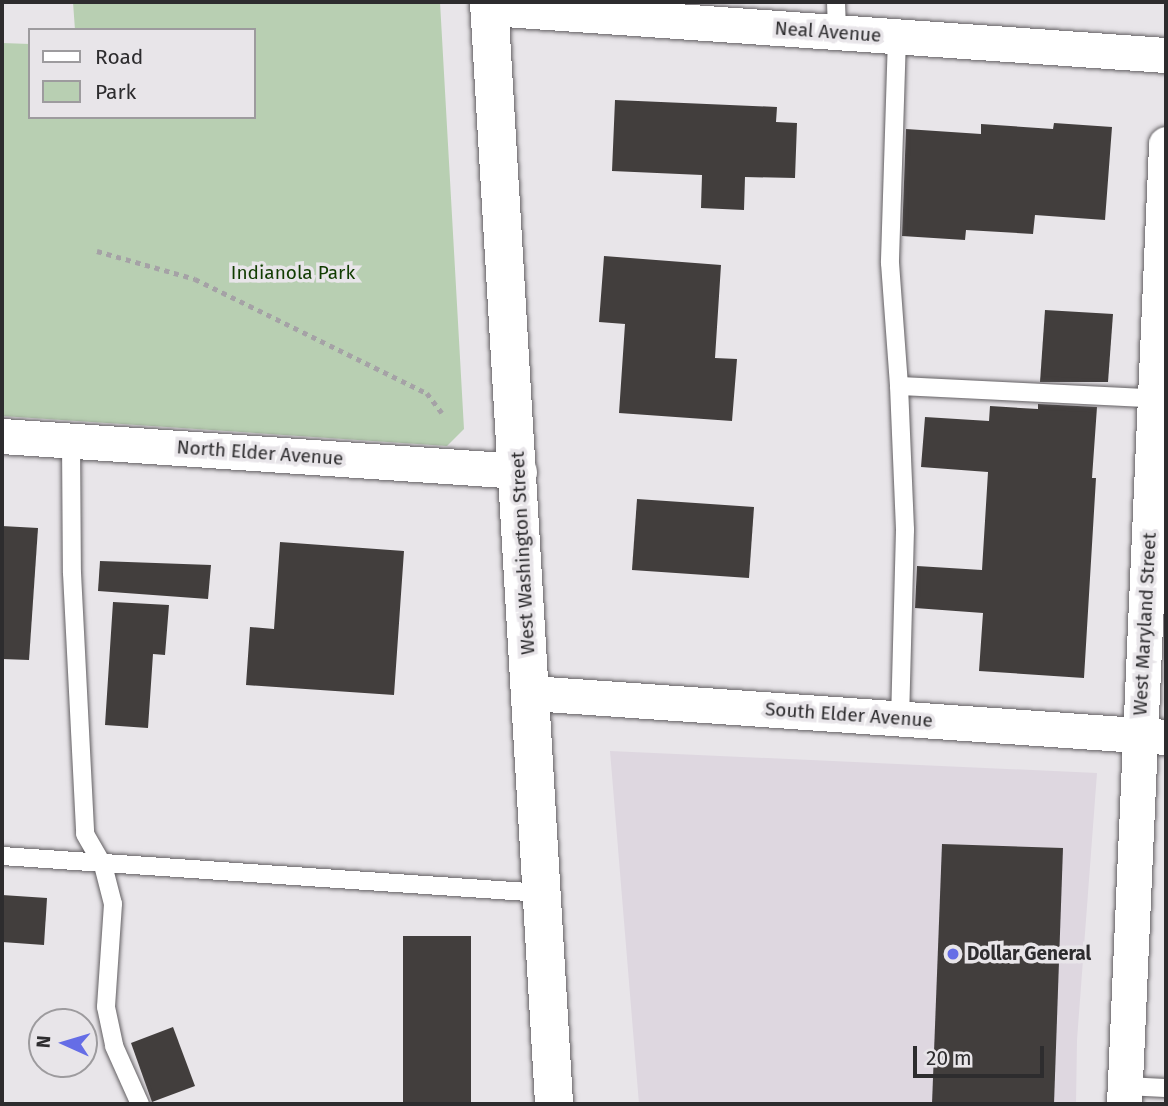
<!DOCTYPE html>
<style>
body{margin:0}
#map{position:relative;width:1168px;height:1106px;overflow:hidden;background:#e8e5e9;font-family:"Fira Sans",sans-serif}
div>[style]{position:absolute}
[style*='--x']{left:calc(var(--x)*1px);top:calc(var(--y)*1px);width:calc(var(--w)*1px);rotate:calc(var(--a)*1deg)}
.built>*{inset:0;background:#ded7e0}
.green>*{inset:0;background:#b8cfb2}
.building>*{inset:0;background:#423e3d}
.path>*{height:4.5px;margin-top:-2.25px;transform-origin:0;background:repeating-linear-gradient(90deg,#a5a2a6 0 5px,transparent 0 10px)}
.roads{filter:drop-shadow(0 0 2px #625f62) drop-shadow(0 0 2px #625f62)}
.service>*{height:18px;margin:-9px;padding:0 9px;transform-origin:9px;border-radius:9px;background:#fff}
.minor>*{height:35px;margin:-17.5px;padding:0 17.5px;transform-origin:17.5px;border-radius:17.5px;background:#fff}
.primary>*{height:38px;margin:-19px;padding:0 19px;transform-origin:19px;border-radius:19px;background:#fff}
.dots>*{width:19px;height:19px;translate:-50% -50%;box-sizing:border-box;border:4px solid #e8e5e9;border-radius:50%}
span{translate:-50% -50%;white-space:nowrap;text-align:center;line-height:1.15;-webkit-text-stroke:7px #e8e5e9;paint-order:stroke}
.street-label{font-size:19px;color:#2d2c2e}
.park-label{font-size:19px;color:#113c01}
.poi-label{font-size:19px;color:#2d2c2e;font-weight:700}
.left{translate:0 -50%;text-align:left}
.frame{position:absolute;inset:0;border:4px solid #2d2c2e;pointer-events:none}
.legend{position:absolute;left:28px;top:28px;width:228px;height:91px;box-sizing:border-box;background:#e8e5e9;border:2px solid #9d9b9e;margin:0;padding:9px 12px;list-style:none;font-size:21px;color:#2d2c2e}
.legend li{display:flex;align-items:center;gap:14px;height:35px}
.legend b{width:35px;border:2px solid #9d9b9e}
.north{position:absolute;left:28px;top:1008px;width:70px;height:70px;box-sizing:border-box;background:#e8e5e9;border:2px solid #9d9b9e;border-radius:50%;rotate:274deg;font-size:19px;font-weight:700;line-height:28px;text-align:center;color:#2d2c2e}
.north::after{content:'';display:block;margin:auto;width:24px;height:32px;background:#656de6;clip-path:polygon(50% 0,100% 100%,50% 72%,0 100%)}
.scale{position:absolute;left:913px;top:1046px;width:131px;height:32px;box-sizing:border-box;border:4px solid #2d2c2e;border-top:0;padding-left:9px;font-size:21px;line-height:24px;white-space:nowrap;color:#2d2c2e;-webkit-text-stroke:5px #e8e5e9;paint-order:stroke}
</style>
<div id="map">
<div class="built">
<div style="clip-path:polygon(610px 751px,1097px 773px,1077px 1040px,1076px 1104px,639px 1104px)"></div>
</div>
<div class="green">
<div style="clip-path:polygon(73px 2px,440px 2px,464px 429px,447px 446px,2px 416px,2px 43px,30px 44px,30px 117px,254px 117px,254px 30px,75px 30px)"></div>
</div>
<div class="building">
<div style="clip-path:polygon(615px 100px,777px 107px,776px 122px,797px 123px,795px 178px,745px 177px,744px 210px,701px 208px,702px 175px,612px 171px)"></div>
<div style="clip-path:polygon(1054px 123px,1112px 127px,1105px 220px,1035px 215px,1033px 234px,966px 230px,965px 240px,902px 236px,906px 129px,981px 134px,981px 124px,1053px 129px)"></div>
<div style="clip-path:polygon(604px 256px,721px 265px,715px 358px,737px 359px,732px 421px,619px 413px,625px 324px,599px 322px)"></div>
<div style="clip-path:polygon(1045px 310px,1113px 314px,1108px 382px,1040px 382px)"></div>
<div style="clip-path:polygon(1038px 404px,1097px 407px,1092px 478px,1096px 478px,1084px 678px,979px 671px,983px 613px,915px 608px,917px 566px,982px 570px,988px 472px,921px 467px,925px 417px,989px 421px,990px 406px,1038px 409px)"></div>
<div style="clip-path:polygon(637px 499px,754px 507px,749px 578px,632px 570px)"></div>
<div style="clip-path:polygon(2px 526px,38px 528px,29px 660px,2px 659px)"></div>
<div style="clip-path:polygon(280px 542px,404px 551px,394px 695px,246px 685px,250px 627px,274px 629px)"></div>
<div style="clip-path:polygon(100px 561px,211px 565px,208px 599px,98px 591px)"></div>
<div style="clip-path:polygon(113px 602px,169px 605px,165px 655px,153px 654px,148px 728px,105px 725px)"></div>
<div style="clip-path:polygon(942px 844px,1063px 848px,1054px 1104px,932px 1104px)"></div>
<div style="clip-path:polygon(2px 895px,47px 898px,44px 945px,2px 942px)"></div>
<div style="clip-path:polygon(403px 936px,471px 936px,471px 1104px,403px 1104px)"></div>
<div style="clip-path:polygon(173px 1027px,195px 1086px,152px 1102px,131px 1043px)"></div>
</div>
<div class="path">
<div style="--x:97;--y:251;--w:102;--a:15.9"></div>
<div style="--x:195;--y:279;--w:258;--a:26.2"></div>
<div style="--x:427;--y:393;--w:25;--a:53"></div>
</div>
<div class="roads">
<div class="service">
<div style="--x:836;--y:2;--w:30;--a:88"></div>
<div style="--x:897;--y:37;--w:226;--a:91.8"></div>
<div style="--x:890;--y:263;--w:123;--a:85.8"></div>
<div style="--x:899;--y:386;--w:144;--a:87.6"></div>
<div style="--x:905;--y:530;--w:189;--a:91.5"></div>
<div style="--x:899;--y:386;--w:263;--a:2.8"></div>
<div style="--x:71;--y:441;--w:132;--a:89.6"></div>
<div style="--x:72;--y:573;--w:261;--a:87.1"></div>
<div style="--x:85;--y:834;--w:36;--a:60"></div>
<div style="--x:103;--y:865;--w:40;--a:75.6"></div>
<div style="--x:113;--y:904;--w:103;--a:93.9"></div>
<div style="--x:106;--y:1007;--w:40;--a:78"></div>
<div style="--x:114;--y:1046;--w:64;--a:65.9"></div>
<div style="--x:2;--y:856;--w:541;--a:3.92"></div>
<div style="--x:1125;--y:1086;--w:41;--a:2.8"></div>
</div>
<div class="minor">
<div style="--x:490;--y:8;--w:678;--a:3.98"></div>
<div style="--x:2;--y:436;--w:518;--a:3.87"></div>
<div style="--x:531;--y:693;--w:637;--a:3.96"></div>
<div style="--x:1124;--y:1104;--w:961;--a:-87.49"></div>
</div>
<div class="primary">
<div style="--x:489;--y:2;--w:1104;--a:86.62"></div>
</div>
</div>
<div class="dots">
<div style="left:953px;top:954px;background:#656de6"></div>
</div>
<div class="street-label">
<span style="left:828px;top:32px;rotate:4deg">Neal Avenue</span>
<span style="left:260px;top:453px;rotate:4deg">North Elder Avenue</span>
<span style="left:523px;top:553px;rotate:-93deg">West Washington Street</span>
<span style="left:1145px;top:624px;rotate:-87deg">West Maryland Street</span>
<span style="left:849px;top:715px;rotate:4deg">South Elder Avenue</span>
</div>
<div class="park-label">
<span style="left:293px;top:273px">Indianola Park</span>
</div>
<div class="poi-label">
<span class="left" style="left:967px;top:954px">Dollar General</span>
</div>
<div class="frame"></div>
<ul class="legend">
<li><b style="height:9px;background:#fff"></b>Road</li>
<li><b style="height:19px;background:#b8cfb2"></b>Park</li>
</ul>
<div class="north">N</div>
<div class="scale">20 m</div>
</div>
